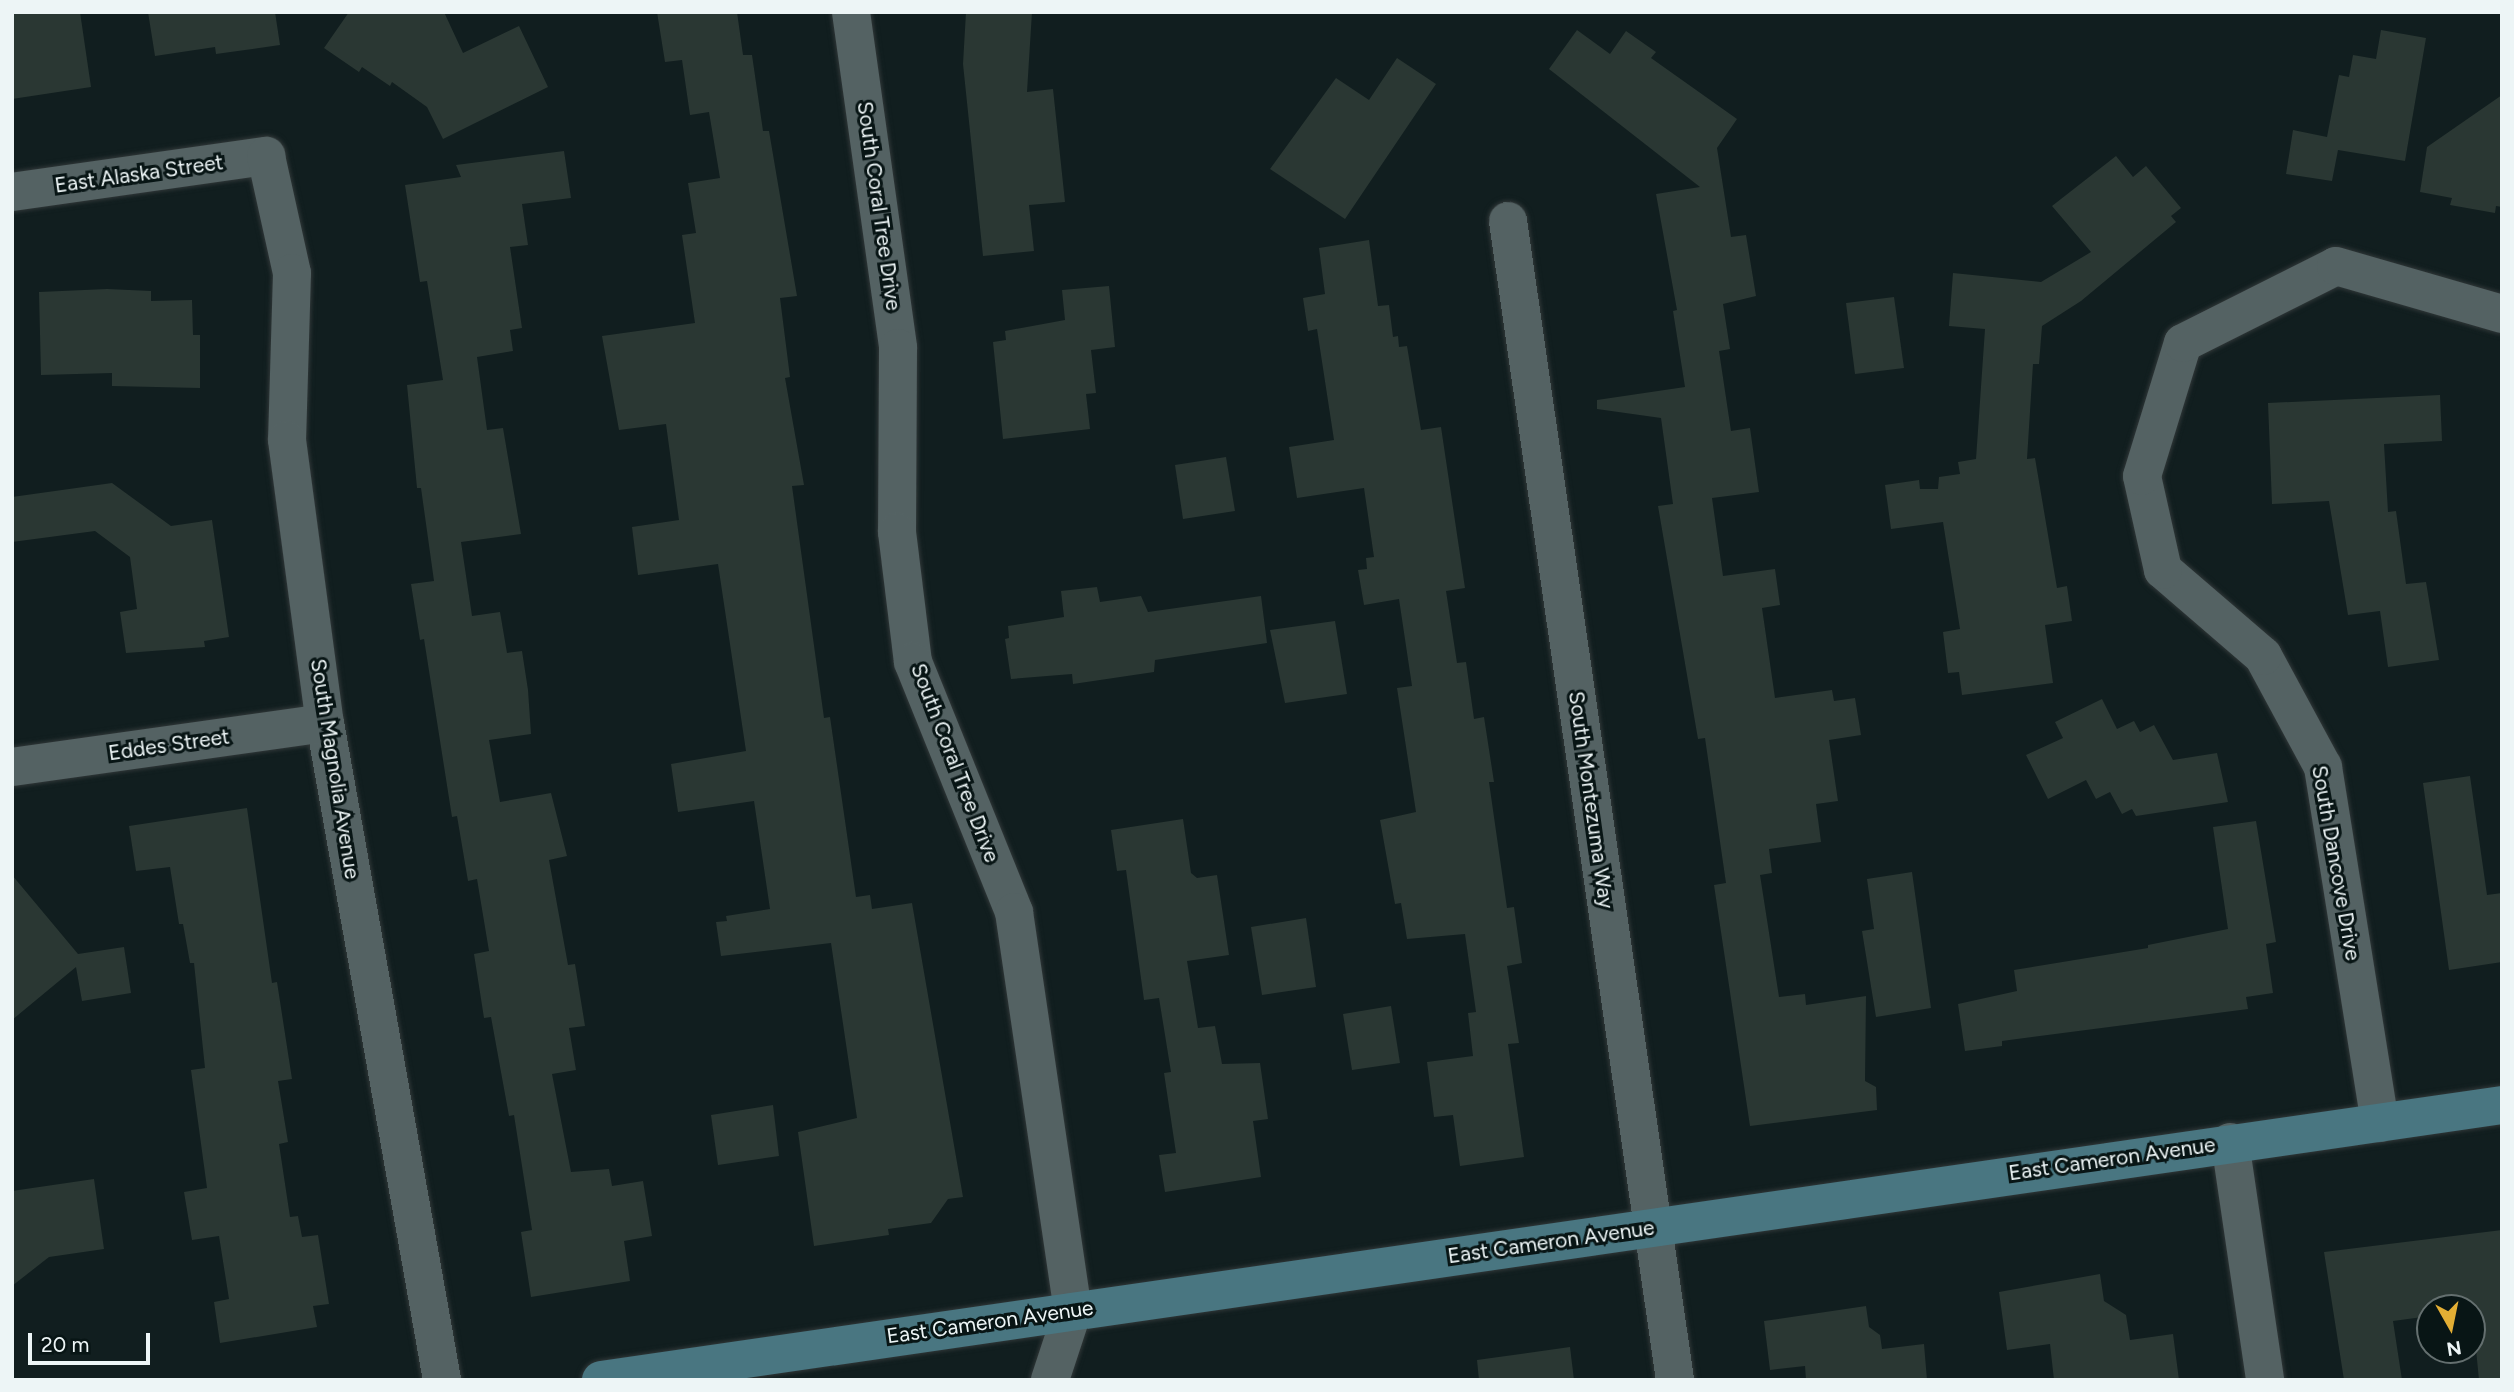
<!DOCTYPE html>
<style>
body{margin:0}
#map{position:relative;width:2514px;height:1392px;overflow:hidden;background:#111e1f;font-family:Figtree,sans-serif}
div>[style]{position:absolute}
[style*='--x']{left:calc(var(--x)*1px);top:calc(var(--y)*1px);width:calc(var(--w)*1px);rotate:calc(var(--a)*1deg)}
.building>*{inset:0;background:#2a3733}
.roads{filter:drop-shadow(0 0 2px #303738) drop-shadow(0 0 2px #303738)}
.street>*{height:38px;margin:-19px;padding:0 19px;transform-origin:19px;border-radius:19px;background:#546263}
.secondary>*{height:38px;margin:-19px;padding:0 19px;transform-origin:19px;border-radius:19px;background:#497681}
span{translate:-50% -50%;white-space:nowrap;text-align:center;line-height:1.15;-webkit-text-stroke:6px #081515;paint-order:stroke}
.street-label{font-size:21px;color:#edf5f6}
.frame{position:absolute;inset:0;border:14px solid #edf5f6;pointer-events:none}
.north{position:absolute;left:2416px;top:1294px;width:70px;height:70px;box-sizing:border-box;background:#081515;border:2px solid #646f6f;border-radius:50%;rotate:171deg;font-size:19px;font-weight:700;line-height:28px;text-align:center;color:#edf5f6}
.north::after{content:'';display:block;margin:auto;width:24px;height:32px;background:#e3ae34;clip-path:polygon(50% 0,100% 100%,50% 72%,0 100%)}
.scale{position:absolute;left:28px;top:1333px;width:122px;height:32px;box-sizing:border-box;border:4px solid #edf5f6;border-top:0;padding-left:9px;font-size:21px;line-height:24px;white-space:nowrap;color:#edf5f6;-webkit-text-stroke:5px #081515;paint-order:stroke}
</style>
<div id="map">
<div class="building">
<div style="clip-path:polygon(12px 12px,80px 12px,91px 87px,12px 99px)"></div>
<div style="clip-path:polygon(148px 12px,275px 12px,280px 45px,216px 54px,215px 47px,155px 56px)"></div>
<div style="clip-path:polygon(349px 12px,444px 12px,463px 53px,519px 26px,548px 87px,443px 139px,427px 107px,392px 82px,390px 86px,362px 67px,359px 72px,324px 48px)"></div>
<div style="clip-path:polygon(657px 12px,737px 12px,743px 55px,752px 55px,763px 131px,769px 131px,797px 296px,780px 298px,790px 377px,785px 378px,804px 485px,792px 486px,824px 718px,830px 717px,856px 897px,870px 895px,872px 909px,912px 903px,963px 1197px,948px 1199px,931px 1223px,888px 1229px,889px 1235px,814px 1246px,798px 1132px,857px 1118px,831px 943px,721px 956px,716px 922px,727px 921px,726px 916px,770px 909px,754px 801px,678px 812px,671px 764px,746px 751px,718px 564px,638px 575px,632px 527px,679px 520px,666px 424px,619px 430px,602px 336px,695px 323px,682px 235px,696px 233px,688px 183px,720px 178px,709px 112px,690px 115px,682px 60px,665px 62px)"></div>
<div style="clip-path:polygon(966px 12px,1032px 12px,1027px 92px,1053px 89px,1065px 202px,1029px 205px,1034px 251px,983px 256px,963px 64px)"></div>
<div style="clip-path:polygon(1577px 30px,1610px 54px,1626px 31px,1656px 52px,1651px 58px,1737px 119px,1717px 148px,1731px 237px,1746px 235px,1756px 296px,1723px 304px,1730px 349px,1719px 351px,1731px 431px,1750px 428px,1759px 492px,1712px 498px,1723px 576px,1775px 569px,1780px 605px,1762px 608px,1775px 698px,1832px 690px,1834px 701px,1855px 698px,1861px 735px,1829px 740px,1838px 801px,1816px 804px,1821px 842px,1769px 849px,1772px 873px,1760px 875px,1779px 997px,1805px 994px,1806px 1005px,1866px 996px,1865px 1081px,1876px 1087px,1877px 1110px,1750px 1126px,1714px 885px,1726px 883px,1705px 738px,1698px 739px,1658px 506px,1673px 504px,1661px 418px,1597px 409px,1597px 400px,1685px 387px,1673px 311px,1677px 310px,1656px 194px,1700px 187px,1549px 69px)"></div>
<div style="clip-path:polygon(2381px 30px,2426px 38px,2405px 161px,2338px 150px,2332px 181px,2286px 174px,2293px 130px,2327px 137px,2339px 75px,2349px 77px,2353px 55px,2376px 59px)"></div>
<div style="clip-path:polygon(1397px 58px,1436px 84px,1345px 219px,1270px 169px,1336px 78px,1369px 100px)"></div>
<div style="clip-path:polygon(2502px 95px,2502px 207px,2496px 206px,2495px 213px,2450px 205px,2452px 198px,2420px 192px,2427px 147px)"></div>
<div style="clip-path:polygon(564px 151px,571px 198px,522px 204px,528px 245px,510px 247px,522px 328px,510px 330px,513px 351px,477px 357px,487px 430px,503px 428px,521px 534px,461px 542px,472px 616px,500px 612px,507px 653px,522px 651px,528px 690px,531px 734px,489px 740px,500px 802px,551px 793px,567px 856px,549px 860px,568px 965px,575px 964px,585px 1026px,569px 1028px,576px 1070px,552px 1074px,571px 1172px,609px 1169px,612px 1186px,643px 1181px,652px 1236px,624px 1241px,630px 1281px,531px 1297px,521px 1232px,532px 1230px,514px 1115px,509px 1116px,491px 1017px,484px 1018px,474px 954px,489px 951px,477px 879px,468px 881px,457px 816px,452px 817px,424px 639px,420px 640px,411px 584px,434px 581px,421px 488px,417px 488px,407px 385px,443px 380px,427px 281px,420px 282px,405px 185px,461px 177px,456px 165px)"></div>
<div style="clip-path:polygon(2116px 156px,2133px 177px,2146px 166px,2181px 208px,2171px 216px,2176px 222px,2081px 301px,2042px 326px,2039px 364px,2033px 364px,2027px 459px,2035px 458px,2057px 588px,2067px 586px,2072px 621px,2045px 625px,2053px 683px,1962px 695px,1959px 672px,1948px 673px,1943px 632px,1960px 629px,1943px 522px,1891px 529px,1885px 485px,1919px 480px,1920px 489px,1938px 489px,1939px 477px,1960px 474px,1958px 462px,1976px 459px,1985px 329px,1949px 326px,1953px 273px,2041px 282px,2091px 252px,2052px 206px)"></div>
<div style="clip-path:polygon(1369px 240px,1378px 306px,1389px 305px,1393px 337px,1398px 336px,1399px 347px,1407px 346px,1421px 430px,1441px 427px,1465px 588px,1446px 591px,1457px 663px,1466px 662px,1474px 719px,1484px 717px,1494px 782px,1489px 782px,1507px 908px,1514px 907px,1522px 963px,1507px 966px,1519px 1043px,1508px 1044px,1524px 1157px,1460px 1166px,1453px 1115px,1434px 1117px,1427px 1062px,1473px 1056px,1468px 1013px,1476px 1012px,1465px 934px,1407px 939px,1401px 903px,1395px 904px,1380px 820px,1416px 812px,1397px 688px,1412px 686px,1399px 599px,1364px 605px,1358px 570px,1367px 569px,1366px 558px,1374px 557px,1364px 488px,1297px 498px,1289px 447px,1334px 440px,1317px 329px,1308px 331px,1303px 298px,1325px 294px,1319px 248px)"></div>
<div style="clip-path:polygon(1109px 286px,1115px 347px,1091px 350px,1096px 393px,1086px 394px,1090px 429px,1003px 439px,993px 342px,1006px 340px,1005px 331px,1065px 320px,1062px 290px)"></div>
<div style="clip-path:polygon(107px 289px,151px 291px,151px 301px,192px 300px,193px 335px,200px 335px,200px 388px,112px 386px,112px 373px,41px 375px,39px 292px)"></div>
<div style="clip-path:polygon(1894px 297px,1904px 368px,1855px 374px,1846px 303px)"></div>
<div style="clip-path:polygon(2440px 395px,2442px 441px,2384px 444px,2388px 512px,2396px 511px,2406px 584px,2426px 582px,2439px 660px,2388px 667px,2380px 611px,2348px 615px,2329px 501px,2272px 504px,2268px 403px)"></div>
<div style="clip-path:polygon(1226px 457px,1235px 511px,1183px 519px,1175px 465px)"></div>
<div style="clip-path:polygon(112px 483px,171px 526px,212px 520px,229px 637px,204px 641px,205px 647px,126px 653px,120px 612px,137px 609px,130px 557px,95px 531px,12px 542px,12px 497px)"></div>
<div style="clip-path:polygon(1097px 587px,1100px 602px,1141px 596px,1148px 612px,1261px 596px,1267px 643px,1155px 660px,1154px 672px,1073px 684px,1072px 674px,1011px 679px,1005px 639px,1009px 638px,1008px 626px,1064px 617px,1061px 591px)"></div>
<div style="clip-path:polygon(1335px 621px,1347px 694px,1285px 703px,1270px 630px)"></div>
<div style="clip-path:polygon(2102px 699px,2117px 729px,2134px 721px,2140px 732px,2154px 725px,2173px 760px,2217px 753px,2228px 802px,2136px 816px,2132px 809px,2122px 814px,2110px 792px,2096px 799px,2086px 780px,2048px 799px,2026px 755px,2063px 738px,2055px 722px)"></div>
<div style="clip-path:polygon(2470px 776px,2487px 895px,2502px 893px,2502px 962px,2449px 970px,2423px 783px)"></div>
<div style="clip-path:polygon(247px 808px,272px 983px,277px 982px,292px 1079px,278px 1081px,288px 1142px,279px 1144px,290px 1217px,298px 1216px,302px 1237px,318px 1235px,329px 1304px,313px 1306px,317px 1327px,220px 1343px,214px 1302px,229px 1299px,219px 1236px,192px 1240px,184px 1192px,207px 1188px,191px 1070px,205px 1068px,194px 963px,190px 963px,183px 924px,179px 924px,170px 867px,136px 871px,129px 826px)"></div>
<div style="clip-path:polygon(1183px 819px,1191px 873px,1197px 878px,1217px 875px,1229px 955px,1187px 961px,1198px 1028px,1215px 1026px,1222px 1064px,1260px 1063px,1268px 1119px,1253px 1121px,1261px 1177px,1165px 1192px,1159px 1155px,1176px 1153px,1164px 1073px,1171px 1072px,1159px 998px,1144px 1000px,1126px 870px,1117px 871px,1111px 830px)"></div>
<div style="clip-path:polygon(2256px 821px,2276px 942px,2266px 944px,2273px 993px,2246px 997px,2248px 1009px,2002px 1041px,2002px 1046px,1965px 1051px,1958px 1004px,2017px 991px,2014px 970px,2148px 948px,2148px 945px,2228px 929px,2213px 827px)"></div>
<div style="clip-path:polygon(1912px 872px,1931px 1008px,1876px 1017px,1862px 931px,1874px 929px,1867px 879px)"></div>
<div style="clip-path:polygon(12px 875px,78px 954px,124px 947px,131px 993px,82px 1001px,76px 967px,12px 1020px)"></div>
<div style="clip-path:polygon(1306px 918px,1316px 987px,1262px 995px,1251px 927px)"></div>
<div style="clip-path:polygon(1391px 1006px,1400px 1063px,1352px 1070px,1343px 1014px)"></div>
<div style="clip-path:polygon(773px 1105px,779px 1156px,718px 1165px,711px 1115px)"></div>
<div style="clip-path:polygon(94px 1179px,104px 1249px,49px 1257px,12px 1286px,12px 1191px)"></div>
<div style="clip-path:polygon(2502px 1230px,2502px 1380px,2479px 1380px,2472px 1308px,2430px 1308px,2430px 1316px,2393px 1321px,2402px 1380px,2344px 1380px,2324px 1252px)"></div>
<div style="clip-path:polygon(2100px 1274px,2104px 1301px,2126px 1315px,2130px 1340px,2173px 1334px,2179px 1380px,2054px 1380px,2050px 1344px,2007px 1350px,1999px 1292px)"></div>
<div style="clip-path:polygon(1866px 1306px,1869px 1327px,1880px 1335px,1882px 1349px,1924px 1344px,1927px 1380px,1806px 1380px,1805px 1366px,1770px 1370px,1764px 1321px)"></div>
<div style="clip-path:polygon(1570px 1347px,1574px 1380px,1479px 1380px,1477px 1360px)"></div>
</div>
<div class="roads">
<div class="street">
<div style="--x:851;--y:12;--w:339;--a:82"></div>
<div style="--x:898;--y:348;--w:184;--a:90.3"></div>
<div style="--x:897;--y:532;--w:131;--a:83"></div>
<div style="--x:913;--y:662;--w:270;--a:68"></div>
<div style="--x:1014;--y:912;--w:402;--a:81.6"></div>
<div style="--x:1073;--y:1310;--w:74;--a:108.2"></div>
<div style="--x:12;--y:192;--w:257;--a:-8.1"></div>
<div style="--x:266;--y:156;--w:120;--a:77.5"></div>
<div style="--x:292;--y:273;--w:167;--a:91.7"></div>
<div style="--x:287;--y:440;--w:286;--a:82.4"></div>
<div style="--x:325;--y:723;--w:667;--a:79.9"></div>
<div style="--x:1508;--y:221;--w:1171;--a:81.8"></div>
<div style="--x:12;--y:767;--w:316;--a:-8"></div>
<div style="--x:2380;--y:1123;--w:361;--a:-99.1"></div>
<div style="--x:2323;--y:767;--w:126;--a:-118.4"></div>
<div style="--x:2263;--y:656;--w:132;--a:-139.3"></div>
<div style="--x:2163;--y:570;--w:96;--a:-102.6"></div>
<div style="--x:2142;--y:476;--w:139;--a:-72.9"></div>
<div style="--x:2183;--y:343;--w:171;--a:-26.7"></div>
<div style="--x:2336;--y:266;--w:173;--a:16.1"></div>
<div style="--x:2230;--y:1142;--w:241;--a:81.6"></div>
</div>
<div class="secondary">
<div style="--x:601;--y:1380;--w:1921;--a:-8.23"></div>
</div>
</div>
<div class="street-label">
<span style="left:139px;top:174px;rotate:-8deg">East Alaska Street</span>
<span style="left:879px;top:206px;rotate:82deg">South Coral Tree Drive</span>
<span style="left:169px;top:745px;rotate:-8deg">Eddes Street</span>
<span style="left:955px;top:763px;rotate:69deg">South Coral Tree Drive</span>
<span style="left:335px;top:769px;rotate:81deg">South Magnolia Avenue</span>
<span style="left:1591px;top:800px;rotate:82deg">South Montezuma Way</span>
<span style="left:2336px;top:863px;rotate:80deg">South Dancove Drive</span>
<span style="left:2112px;top:1159px;rotate:-8deg">East Cameron Avenue</span>
<span style="left:1551px;top:1242px;rotate:-8deg">East Cameron Avenue</span>
<span style="left:990px;top:1322px;rotate:-8deg">East Cameron Avenue</span>
</div>
<div class="frame"></div>
<div class="north">N</div>
<div class="scale">20 m</div>
</div>
